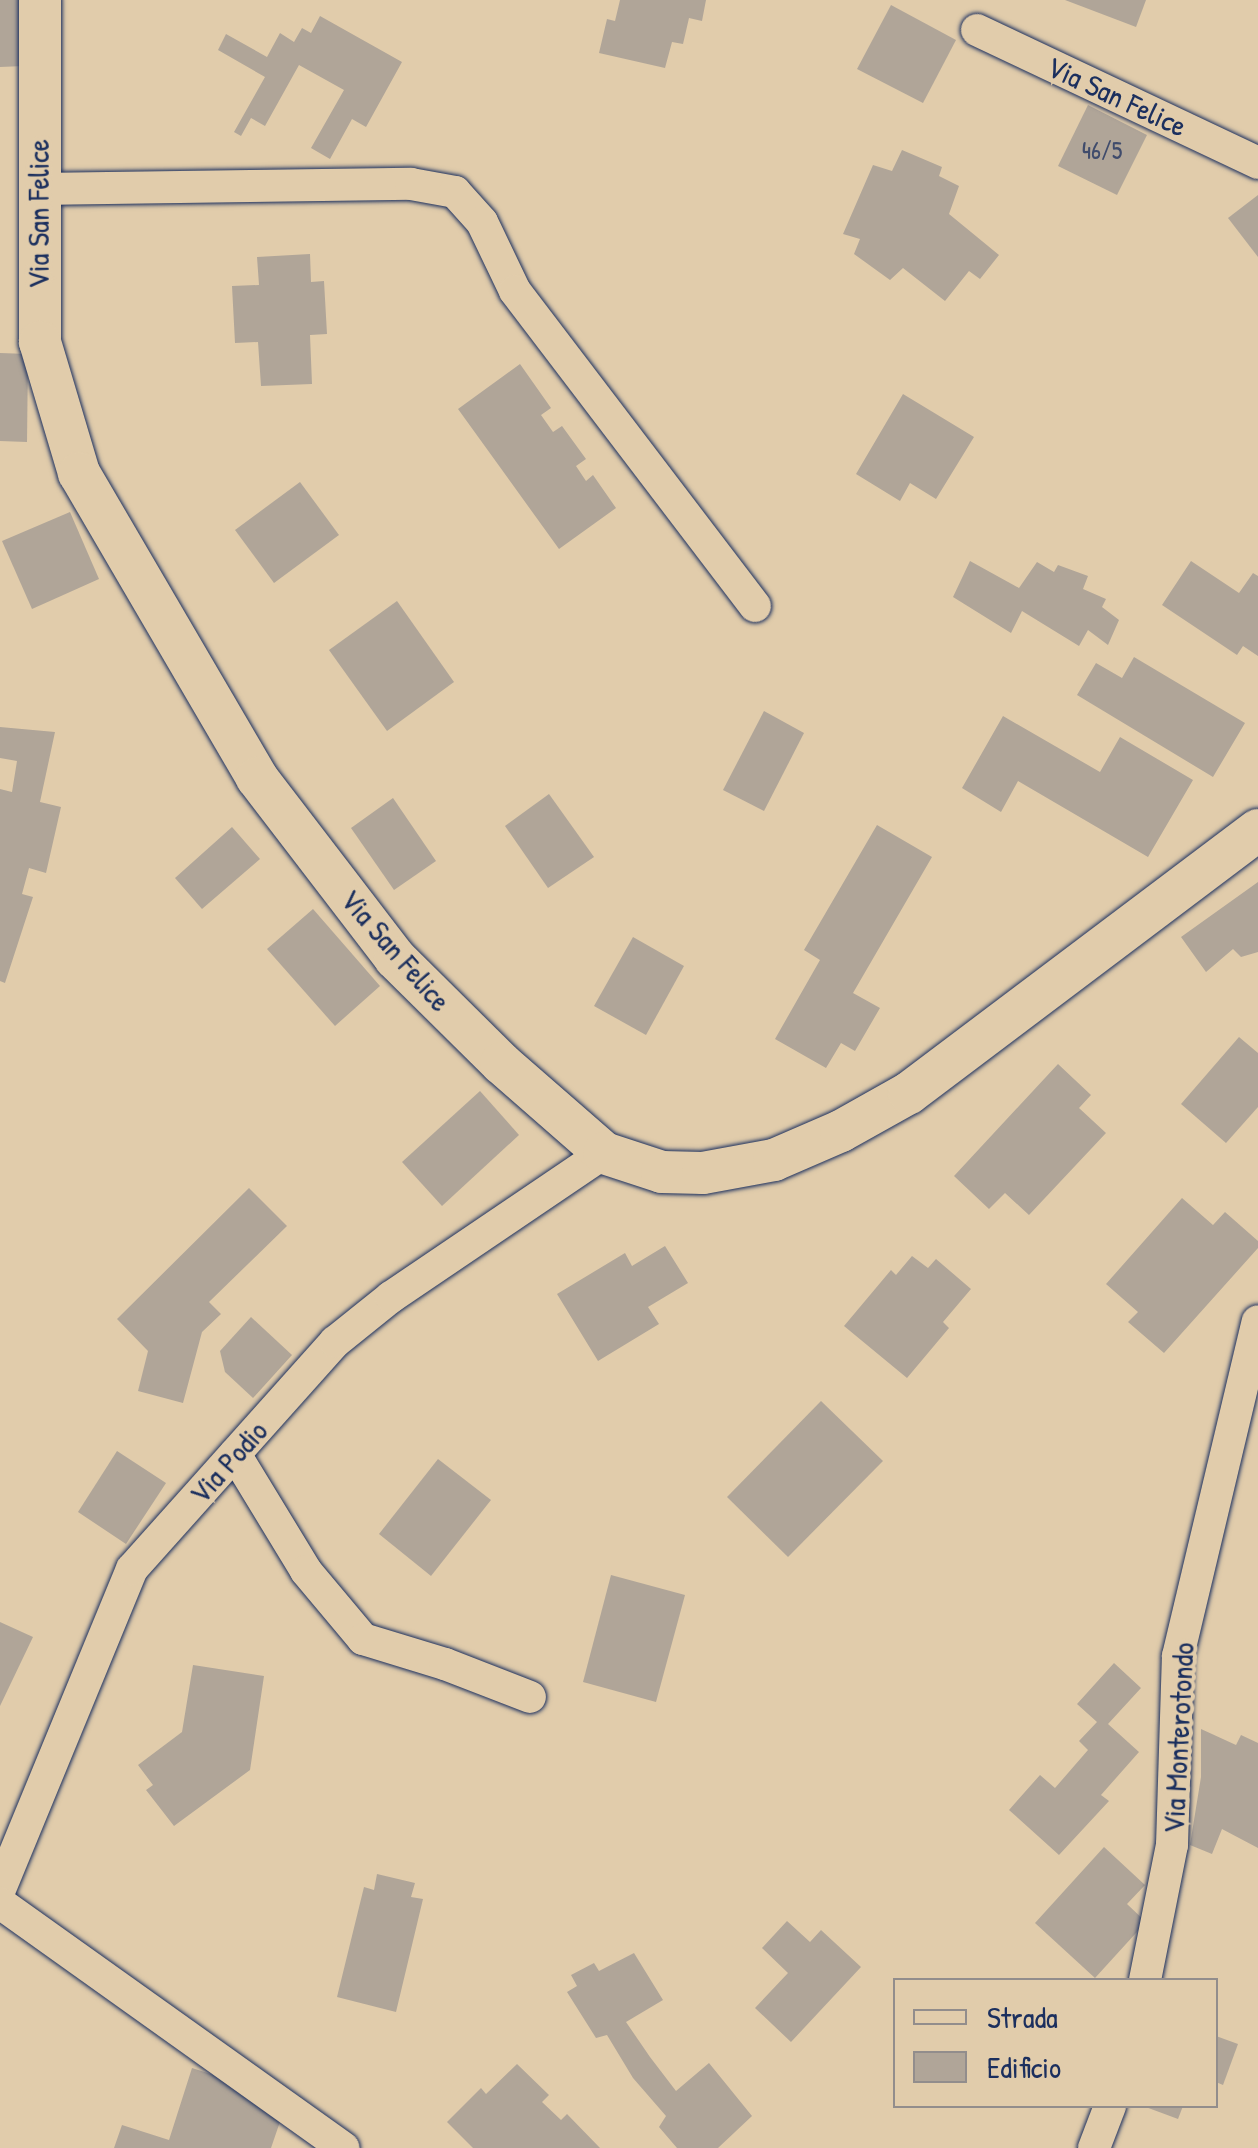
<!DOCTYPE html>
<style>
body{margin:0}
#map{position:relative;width:1258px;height:2148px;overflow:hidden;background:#e1ccab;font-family:"Patrick Hand",sans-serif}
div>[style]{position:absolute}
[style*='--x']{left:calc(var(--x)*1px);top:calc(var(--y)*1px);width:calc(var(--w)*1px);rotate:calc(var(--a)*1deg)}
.building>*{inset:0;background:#b0a598}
.roads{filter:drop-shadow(0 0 2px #1b2f5e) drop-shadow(0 0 2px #1b2f5e)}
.minor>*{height:32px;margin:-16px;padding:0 16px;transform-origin:16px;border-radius:16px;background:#e1ccab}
.tertiary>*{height:42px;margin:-21px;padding:0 21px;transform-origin:21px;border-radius:21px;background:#e1ccab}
span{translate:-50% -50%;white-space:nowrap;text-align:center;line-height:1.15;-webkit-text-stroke:8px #e1ccab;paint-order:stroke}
.number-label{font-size:25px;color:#404c6c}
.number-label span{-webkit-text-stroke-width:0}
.street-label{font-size:30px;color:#1b2f5e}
.legend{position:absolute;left:893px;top:1978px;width:325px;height:130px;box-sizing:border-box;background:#e1ccab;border:2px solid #928d8c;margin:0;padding:12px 18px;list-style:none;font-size:30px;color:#1b2f5e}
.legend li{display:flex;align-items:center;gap:20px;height:50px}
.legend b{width:50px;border:2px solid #928d8c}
</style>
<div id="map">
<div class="building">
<div style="clip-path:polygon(0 0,21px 0,24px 66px,0 67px)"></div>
<div style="clip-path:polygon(620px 0,706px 0,702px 21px,689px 18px,683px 44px,672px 42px,665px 68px,599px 53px,607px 19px,615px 21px)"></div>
<div style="clip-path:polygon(1065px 0,1146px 0,1136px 27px)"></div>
<div style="clip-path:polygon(891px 5px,956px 40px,923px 103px,857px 69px)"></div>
<div style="clip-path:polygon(320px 16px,402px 62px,366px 127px,352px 119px,330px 159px,311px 148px,344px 90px,299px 65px,265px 126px,251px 118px,241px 136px,234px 132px,265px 77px,218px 50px,226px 34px,267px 57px,280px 33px,294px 42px,302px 28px,311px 33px)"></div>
<div style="clip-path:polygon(1088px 105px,1147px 135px,1117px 195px,1058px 166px)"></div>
<div style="clip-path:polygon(902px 150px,942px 167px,939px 176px,959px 186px,949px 214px,999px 255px,980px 279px,969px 271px,945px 301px,903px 268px,890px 280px,854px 254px,860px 239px,843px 234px,873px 165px,892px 171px)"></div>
<div style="clip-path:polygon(1258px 195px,1258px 257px,1228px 218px)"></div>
<div style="clip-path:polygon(310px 254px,311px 282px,324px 281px,327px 334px,310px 335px,312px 384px,261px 386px,258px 342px,235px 343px,232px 286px,259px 285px,257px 257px)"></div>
<div style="clip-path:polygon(0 353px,28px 354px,27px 442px,0 441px)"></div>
<div style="clip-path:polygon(520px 364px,551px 408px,541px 415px,553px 432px,562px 426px,586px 459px,576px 466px,586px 481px,593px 475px,616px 508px,559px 549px,458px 409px)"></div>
<div style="clip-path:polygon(903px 394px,974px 437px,936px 499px,910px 483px,900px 501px,856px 474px)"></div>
<div style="clip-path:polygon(300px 482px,339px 535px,274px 583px,235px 530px)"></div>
<div style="clip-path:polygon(70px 512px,99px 579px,32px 609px,2px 541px)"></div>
<div style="clip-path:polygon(970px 561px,1019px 588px,1037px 562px,1054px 572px,1058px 565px,1088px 576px,1083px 589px,1106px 599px,1102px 607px,1119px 620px,1108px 645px,1088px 630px,1079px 646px,1022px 611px,1011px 633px,953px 597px)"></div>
<div style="clip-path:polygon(1191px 561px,1239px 593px,1253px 573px,1258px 576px,1258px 656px,1243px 646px,1237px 655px,1162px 605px)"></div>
<div style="clip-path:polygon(397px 601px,454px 682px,387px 731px,329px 650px)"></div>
<div style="clip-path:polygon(1134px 657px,1245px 723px,1213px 777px,1077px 695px,1096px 663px,1122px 678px)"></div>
<div style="clip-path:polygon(764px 711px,804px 733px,764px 811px,723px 790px)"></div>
<div style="clip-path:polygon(1003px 716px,1100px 772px,1120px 737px,1193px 780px,1148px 857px,1018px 781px,1001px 812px,962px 788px)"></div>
<div style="clip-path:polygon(0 727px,55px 732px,40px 802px,61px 807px,46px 873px,29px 868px,22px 894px,33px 897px,5px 983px,0 981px,0 789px,12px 792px,17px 761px,0 758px)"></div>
<div style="clip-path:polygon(549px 794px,594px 857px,548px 888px,505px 826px)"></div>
<div style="clip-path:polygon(393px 798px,436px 861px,394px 890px,351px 828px)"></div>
<div style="clip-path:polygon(877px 825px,932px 857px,853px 993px,880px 1008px,855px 1051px,841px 1043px,826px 1068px,775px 1039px,820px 960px,804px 950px)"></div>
<div style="clip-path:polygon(232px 827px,260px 859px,202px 909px,175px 878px)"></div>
<div style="clip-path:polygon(1258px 882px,1258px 952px,1241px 957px,1233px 949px,1206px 972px,1181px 937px)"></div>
<div style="clip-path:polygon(313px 909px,380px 986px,335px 1026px,267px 949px)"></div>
<div style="clip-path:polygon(633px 937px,684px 966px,646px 1035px,594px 1006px)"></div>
<div style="clip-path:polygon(1239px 1037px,1258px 1053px,1258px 1107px,1226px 1143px,1181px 1104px)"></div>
<div style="clip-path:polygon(1058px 1064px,1091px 1095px,1079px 1108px,1106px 1133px,1029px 1215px,1005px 1193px,989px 1209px,954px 1176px)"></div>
<div style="clip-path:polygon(480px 1091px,519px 1135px,442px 1206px,402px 1162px)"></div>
<div style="clip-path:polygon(249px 1188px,287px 1226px,209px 1302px,221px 1314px,202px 1332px,183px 1403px,138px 1391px,148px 1351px,117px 1319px)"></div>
<div style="clip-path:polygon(1182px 1198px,1213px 1225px,1225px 1212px,1258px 1241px,1258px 1248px,1164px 1353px,1128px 1322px,1138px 1312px,1106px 1284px)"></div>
<div style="clip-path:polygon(665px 1246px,688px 1283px,648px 1307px,659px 1324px,598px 1361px,557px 1294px,625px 1253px,632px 1266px)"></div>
<div style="clip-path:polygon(912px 1256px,928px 1268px,936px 1259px,971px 1289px,943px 1322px,949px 1328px,907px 1378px,844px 1326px,891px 1270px,896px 1275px)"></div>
<div style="clip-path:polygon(251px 1317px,292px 1355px,253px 1398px,225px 1372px,220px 1351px)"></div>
<div style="clip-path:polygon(821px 1401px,883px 1461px,788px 1557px,727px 1497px)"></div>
<div style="clip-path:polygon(117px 1451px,166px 1483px,126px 1544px,78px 1512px)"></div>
<div style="clip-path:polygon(438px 1459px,491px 1500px,431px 1576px,379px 1534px)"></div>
<div style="clip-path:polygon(611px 1575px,685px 1595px,656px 1702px,583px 1682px)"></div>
<div style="clip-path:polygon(0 1622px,33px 1637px,0 1706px)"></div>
<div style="clip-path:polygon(1114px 1663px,1141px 1688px,1108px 1724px,1139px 1752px,1101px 1795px,1109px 1801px,1059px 1855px,1009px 1810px,1040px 1775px,1055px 1788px,1088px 1750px,1079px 1741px,1097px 1722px,1077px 1704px)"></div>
<div style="clip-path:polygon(193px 1665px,264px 1676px,250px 1770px,174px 1826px,146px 1790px,153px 1785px,138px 1765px,182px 1732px)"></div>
<div style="clip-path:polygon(1201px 1729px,1236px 1745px,1241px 1735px,1258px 1743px,1258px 1848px,1222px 1829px,1212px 1854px,1190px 1845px,1201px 1777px)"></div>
<div style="clip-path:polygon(1104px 1847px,1145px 1885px,1127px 1904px,1146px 1922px,1095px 1978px,1035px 1923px)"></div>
<div style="clip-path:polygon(377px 1874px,415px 1883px,411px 1897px,423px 1899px,396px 2012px,337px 1997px,364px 1887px,374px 1890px)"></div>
<div style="clip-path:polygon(787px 1921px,810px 1942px,821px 1930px,861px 1967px,791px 2042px,755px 2008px,788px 1973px,762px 1948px)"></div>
<div style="clip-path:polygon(634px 1953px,663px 2000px,626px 2022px,650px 2057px,676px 2091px,709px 2063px,752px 2116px,718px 2148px,677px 2148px,659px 2127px,666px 2116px,633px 2078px,607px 2035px,596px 2038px,567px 1992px,577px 1986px,571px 1975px,594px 1963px,599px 1971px)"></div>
<div style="clip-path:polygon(1216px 2036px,1238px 2044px,1223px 2085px,1216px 2082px)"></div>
<div style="clip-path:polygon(517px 2064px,549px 2095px,542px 2102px,561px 2120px,567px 2114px,600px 2148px,473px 2148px,447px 2122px,481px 2088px,486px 2094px)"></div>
<div style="clip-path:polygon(192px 2068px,254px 2088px,284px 2110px,271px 2148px,114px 2148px,122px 2125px,169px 2140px)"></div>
<div style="clip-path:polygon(1143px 2106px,1183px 2106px,1178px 2119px)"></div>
</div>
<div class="roads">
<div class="minor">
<div style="--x:977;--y:30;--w:311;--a:25.3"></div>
<div style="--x:37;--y:189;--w:374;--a:-0.8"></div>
<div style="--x:411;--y:184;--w:45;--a:10.3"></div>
<div style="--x:455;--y:192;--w:40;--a:48"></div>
<div style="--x:482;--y:222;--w:76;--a:64.4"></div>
<div style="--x:515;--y:291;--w:396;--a:52.7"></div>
<div style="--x:235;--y:1454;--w:137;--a:58.7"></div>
<div style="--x:306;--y:1571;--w:89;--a:50"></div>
<div style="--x:363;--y:1639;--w:86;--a:17"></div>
<div style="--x:445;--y:1664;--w:91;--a:21.2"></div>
<div style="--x:0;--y:1889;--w:346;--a:-67.6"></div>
<div style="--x:132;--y:1569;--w:305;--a:-48.2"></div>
<div style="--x:335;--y:1342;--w:72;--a:-38.8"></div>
<div style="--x:391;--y:1297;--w:257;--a:-34.1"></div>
<div style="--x:0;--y:1903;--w:422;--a:35.5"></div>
<div style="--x:1145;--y:1980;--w:138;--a:-78.7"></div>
<div style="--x:1172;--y:1845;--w:189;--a:-88.2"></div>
<div style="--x:1178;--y:1656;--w:344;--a:-76.6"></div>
<div style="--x:1094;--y:2148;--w:45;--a:-69.1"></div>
</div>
<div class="tertiary">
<div style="--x:40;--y:0;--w:342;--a:90"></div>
<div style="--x:40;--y:342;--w:137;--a:73.4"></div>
<div style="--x:79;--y:473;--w:353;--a:59.7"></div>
<div style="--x:257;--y:778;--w:227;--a:52.5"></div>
<div style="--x:395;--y:958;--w:149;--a:44.7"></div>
<div style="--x:501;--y:1063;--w:137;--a:41.1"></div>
<div style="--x:604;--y:1153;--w:61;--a:18.1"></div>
<div style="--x:662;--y:1172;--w:41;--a:1.4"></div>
<div style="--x:703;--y:1173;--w:72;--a:-10.4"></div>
<div style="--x:774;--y:1160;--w:73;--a:-23.4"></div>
<div style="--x:841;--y:1131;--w:78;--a:-29.2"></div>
<div style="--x:909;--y:1093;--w:437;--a:-37"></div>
</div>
</div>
<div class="number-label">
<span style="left:1102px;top:150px">46/5</span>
</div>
<div class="street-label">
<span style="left:1117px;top:96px;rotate:25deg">Via San Felice</span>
<span style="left:38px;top:214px;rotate:-90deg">Via San Felice</span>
<span style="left:396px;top:950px;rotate:49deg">Via San Felice</span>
<span style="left:228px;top:1462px;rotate:-48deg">Via Podio</span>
<span style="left:1178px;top:1738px;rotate:-87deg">Via Monterotondo</span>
</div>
<ul class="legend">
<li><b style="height:12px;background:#e1ccab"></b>Strada</li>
<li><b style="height:28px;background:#b0a598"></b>Edificio</li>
</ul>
</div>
